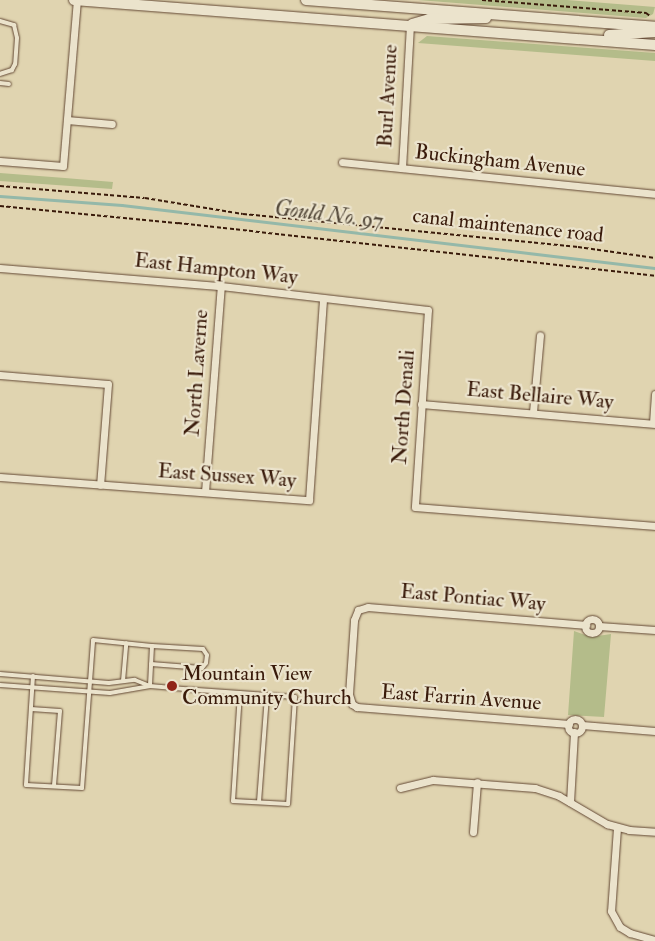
<!DOCTYPE html>
<style>
body{margin:0}
#map{position:relative;width:655px;height:941px;overflow:hidden;background:#e0d4b0;font-family:"IM FELL Double Pica",serif}
div>[style]{position:absolute}
[style*='--x']{left:calc(var(--x)*1px);top:calc(var(--y)*1px);width:calc(var(--w)*1px);rotate:calc(var(--a)*1deg)}
.green>*{inset:0;background:#b4bc8a}
.stream>*{height:2.5px;margin:-1.25px;padding:0 1.25px;transform-origin:1.25px;border-radius:1.25px;background:#94b8a9}
.path>*{height:2px;margin-top:-1px;transform-origin:0;background:repeating-linear-gradient(90deg,#391a0a 0 4px,transparent 0 6.5px)}
.roads{filter:drop-shadow(0 0 1px #634834) drop-shadow(0 0 1px #634834)}
.service>*{height:4px;margin:-2px;padding:0 2px;transform-origin:2px;border-radius:2px;background:#ebe3cc}
.minor>*{height:7px;margin:-3.5px;padding:0 3.5px;transform-origin:3.5px;border-radius:3.5px;background:#ebe3cc}
.minor>.ring{margin:-3.5px;padding:0;box-sizing:content-box;background:none;border:7px solid #ebe3cc;border-radius:50%}
.secondary>*{height:10px;margin:-5px;padding:0 5px;transform-origin:5px;border-radius:5px;background:#ebe3cc}
.dots>*{width:14px;height:14px;translate:-50% -50%;box-sizing:border-box;border:2px solid #ebe3cc;border-radius:50%}
span{translate:-50% -50%;white-space:nowrap;text-align:center;line-height:1.15;-webkit-text-stroke:4.5px #ebe3cc;paint-order:stroke}
.street-label{font-size:21px;color:#391a0a}
.poi-label{font-size:21px;color:#391a0a}
.left{translate:0 -50%;text-align:left}
.water-label{font-size:22px;color:#54493a;font-style:italic}
</style>
<div id="map">
<div class="green">
<div style="clip-path:polygon(418px 0,567px 0,655px 7px,653px 14px,646px 18px)"></div>
<div style="clip-path:polygon(427px 36px,655px 53px,655px 61px,418px 43px)"></div>
<div style="clip-path:polygon(0 173px,65px 178px,113px 182px,112px 189px,0 181px)"></div>
<div style="clip-path:polygon(574px 631px,591px 637px,611px 634px,604px 717px,568px 715px)"></div>
</div>
<div class="stream">
<div style="--x:0;--y:196;--w:122;--a:4.2"></div>
<div style="--x:122;--y:205;--w:537;--a:6.74"></div>
</div>
<div class="path">
<div style="--x:482;--y:0;--w:165;--a:4.5"></div>
<div style="--x:646;--y:13;--w:5;--a:37"></div>
<div style="--x:0;--y:186;--w:145;--a:4.7"></div>
<div style="--x:145;--y:198;--w:99;--a:9.3"></div>
<div style="--x:243;--y:214;--w:337;--a:5.6"></div>
<div style="--x:578;--y:247;--w:78;--a:8.1"></div>
<div style="--x:0;--y:206;--w:179;--a:5.5"></div>
<div style="--x:178;--y:223;--w:480;--a:6.3"></div>
</div>
<div class="roads">
<div class="service">
<div style="--x:0;--y:21;--w:15;--a:16"></div>
<div style="--x:14;--y:25;--w:13;--a:77"></div>
<div style="--x:17;--y:38;--w:26;--a:94"></div>
<div style="--x:15;--y:64;--w:7;--a:117"></div>
<div style="--x:12;--y:70;--w:13;--a:162"></div>
<div style="--x:0;--y:83;--w:9;--a:6"></div>
<div style="--x:151;--y:664;--w:51;--a:4.5"></div>
<div style="--x:202;--y:668;--w:6;--a:-51"></div>
<div style="--x:206;--y:663;--w:8;--a:-83"></div>
<div style="--x:207;--y:655;--w:7;--a:-124"></div>
<div style="--x:203;--y:649;--w:51;--a:-176.6"></div>
<div style="--x:0;--y:674;--w:109;--a:4.7"></div>
<div style="--x:109;--y:683;--w:26;--a:-7"></div>
<div style="--x:135;--y:680;--w:16;--a:22"></div>
<div style="--x:33;--y:676;--w:109;--a:93.7"></div>
<div style="--x:26;--y:785;--w:56;--a:3.1"></div>
<div style="--x:82;--y:788;--w:148;--a:-85.7"></div>
<div style="--x:93;--y:640;--w:59;--a:5.8"></div>
<div style="--x:152;--y:646;--w:40;--a:92.9"></div>
<div style="--x:123;--y:681;--w:38;--a:-85"></div>
<div style="--x:0;--y:685;--w:110;--a:4.2"></div>
<div style="--x:110;--y:693;--w:41;--a:-9.9"></div>
<div style="--x:150;--y:686;--w:33;--a:5"></div>
<div style="--x:183;--y:689;--w:57;--a:4"></div>
<div style="--x:240;--y:693;--w:27;--a:4"></div>
<div style="--x:267;--y:695;--w:28;--a:4"></div>
<div style="--x:295;--y:697;--w:107;--a:93.7"></div>
<div style="--x:288;--y:804;--w:55;--a:-176.9"></div>
<div style="--x:233;--y:801;--w:108;--a:-86.3"></div>
<div style="--x:31;--y:709;--w:29;--a:4"></div>
<div style="--x:60;--y:711;--w:75;--a:94.6"></div>
<div style="--x:259;--y:802;--w:107;--a:-85.7"></div>
</div>
<div class="minor">
<div style="--x:67;--y:120;--w:45;--a:5.1"></div>
<div style="--x:0;--y:161;--w:63;--a:4.5"></div>
<div style="--x:63;--y:166;--w:167;--a:-85.2"></div>
<div style="--x:342;--y:162;--w:315;--a:5.8"></div>
<div style="--x:402;--y:168;--w:143;--a:-86.8"></div>
<div style="--x:0;--y:268;--w:222;--a:4.7"></div>
<div style="--x:221;--y:286;--w:208;--a:6.6"></div>
<div style="--x:428;--y:310;--w:197;--a:93.8"></div>
<div style="--x:415;--y:507;--w:241;--a:4.5"></div>
<div style="--x:0;--y:375;--w:108;--a:4.8"></div>
<div style="--x:108;--y:384;--w:101;--a:94.5"></div>
<div style="--x:421;--y:404;--w:235;--a:4.9"></div>
<div style="--x:533;--y:412;--w:77;--a:-84.8"></div>
<div style="--x:653;--y:423;--w:29;--a:-86"></div>
<div style="--x:0;--y:477;--w:310;--a:4.3"></div>
<div style="--x:309;--y:500;--w:201;--a:-86"></div>
<div style="--x:205;--y:492;--w:207;--a:-85.6"></div>
<div class="ring" style="left:585px;top:619px;width:7px;height:7px"></div>
<div style="--x:599;--y:626;--w:56;--a:4.1"></div>
<div class="ring" style="left:568px;top:719px;width:7px;height:7px"></div>
<div style="--x:569;--y:724;--w:213;--a:-175.4"></div>
<div style="--x:357;--y:707;--w:6;--a:-149"></div>
<div style="--x:352;--y:704;--w:10;--a:-107"></div>
<div style="--x:349;--y:694;--w:74;--a:-86.1"></div>
<div style="--x:354;--y:620;--w:11;--a:-68"></div>
<div style="--x:358;--y:610;--w:10;--a:-17"></div>
<div style="--x:368;--y:607;--w:219;--a:4.7"></div>
<div style="--x:582;--y:725;--w:73;--a:4.7"></div>
<div style="--x:400;--y:788;--w:34;--a:-14"></div>
<div style="--x:433;--y:780;--w:102;--a:4.5"></div>
<div style="--x:535;--y:788;--w:25;--a:18"></div>
<div style="--x:559;--y:796;--w:56;--a:30.3"></div>
<div style="--x:607;--y:824;--w:23;--a:15"></div>
<div style="--x:629;--y:830;--w:26;--a:4"></div>
<div style="--x:570;--y:802;--w:70;--a:-86.7"></div>
<div style="--x:617;--y:828;--w:83;--a:94.1"></div>
<div style="--x:611;--y:911;--w:18;--a:61"></div>
<div style="--x:620;--y:927;--w:12;--a:31"></div>
<div style="--x:630;--y:933;--w:26;--a:16"></div>
<div style="--x:473;--y:832;--w:50;--a:-85.4"></div>
</div>
<div class="secondary">
<div style="--x:74;--y:0;--w:583;--a:4.43"></div>
<div style="--x:306;--y:0;--w:350;--a:4.4"></div>
<div style="--x:412;--y:24;--w:18;--a:-16"></div>
<div style="--x:429;--y:19;--w:57;--a:-1"></div>
<div style="--x:609;--y:35;--w:46;--a:-3.7"></div>
</div>
</div>
<div class="dots">
<div style="left:172px;top:686px;background:#8f2418"></div>
</div>
<div class="street-label">
<span style="left:388px;top:96px;rotate:-87deg">Burl Avenue</span>
<span style="left:500px;top:161px;rotate:6deg">Buckingham Avenue</span>
<span style="left:508px;top:226px;rotate:6deg">canal maintenance road</span>
<span style="left:216px;top:269px;rotate:6deg">East Hampton Way</span>
<span style="left:197px;top:373px;rotate:-86deg">North Laverne</span>
<span style="left:540px;top:396px;rotate:5deg">East Bellaire Way</span>
<span style="left:404px;top:407px;rotate:-86deg">North Denali</span>
<span style="left:227px;top:476px;rotate:4deg">East Sussex Way</span>
<span style="left:473px;top:598px;rotate:5deg">East Pontiac Way</span>
<span style="left:461px;top:698px;rotate:4deg">East Farrin Avenue</span>
</div>
<div class="poi-label">
<span class="left" style="left:182px;top:686px">Mountain View<br>Community Church</span>
</div>
<div class="water-label">
<span style="left:329px;top:215px;rotate:7deg">Gould No. 97</span>
</div>
</div>
